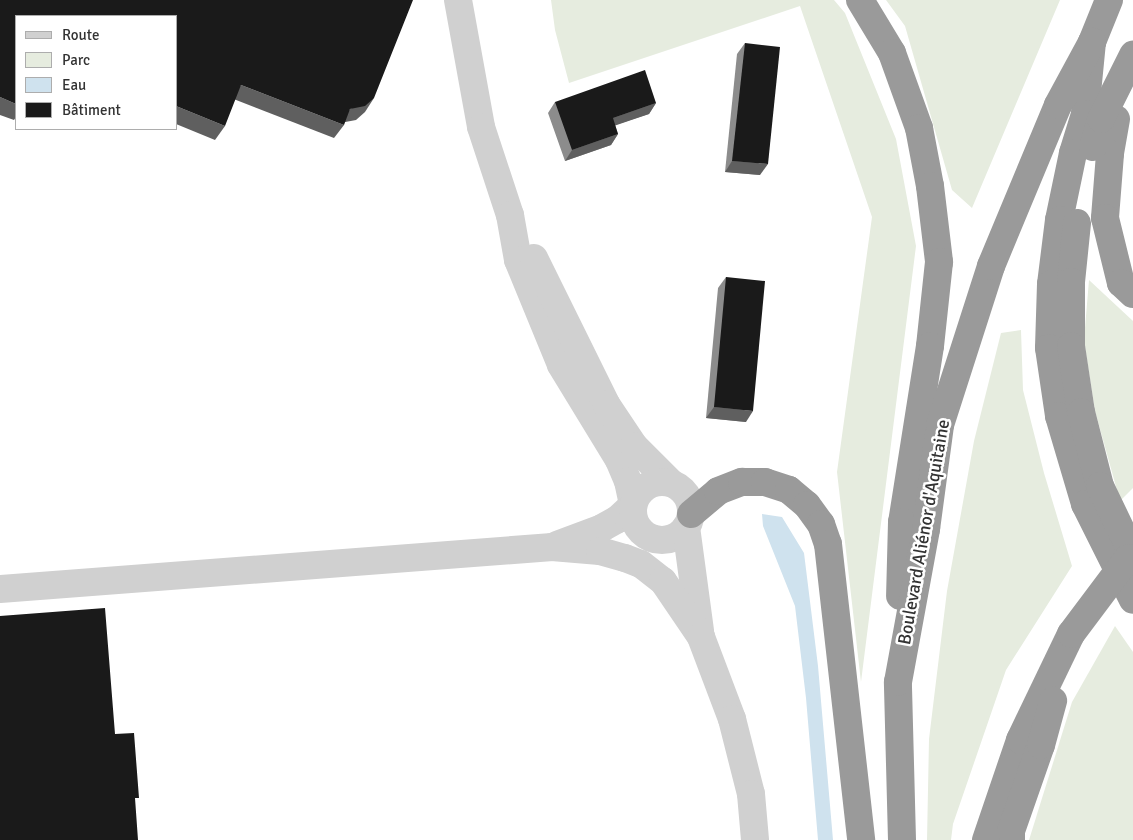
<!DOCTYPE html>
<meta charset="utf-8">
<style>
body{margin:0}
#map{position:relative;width:1133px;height:840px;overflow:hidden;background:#fff;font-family:Signika,sans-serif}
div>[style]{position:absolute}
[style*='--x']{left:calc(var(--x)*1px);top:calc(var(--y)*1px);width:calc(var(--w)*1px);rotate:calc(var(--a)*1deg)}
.green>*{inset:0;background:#e6ecdf}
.water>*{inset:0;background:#cfe2ee}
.minor>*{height:28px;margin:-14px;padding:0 14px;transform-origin:14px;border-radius:14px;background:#d0d0d0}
.minor>.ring{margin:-14px;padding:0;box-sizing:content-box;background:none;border:28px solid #d0d0d0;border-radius:50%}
.highway>*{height:28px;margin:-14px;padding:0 14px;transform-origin:14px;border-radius:14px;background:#9a9a9a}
.wall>*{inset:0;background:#8c8c8c}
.shaded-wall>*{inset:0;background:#5f5f5f}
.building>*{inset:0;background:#1a1a1a}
span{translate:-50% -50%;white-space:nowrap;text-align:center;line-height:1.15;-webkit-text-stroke:5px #fff;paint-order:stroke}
.street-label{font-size:18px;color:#333}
.legend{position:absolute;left:15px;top:15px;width:162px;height:115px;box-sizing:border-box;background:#fff;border:1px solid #adadad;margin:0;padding:6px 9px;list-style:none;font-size:15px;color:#333}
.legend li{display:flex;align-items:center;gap:10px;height:25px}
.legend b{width:25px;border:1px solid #adadad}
</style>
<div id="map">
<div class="green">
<div style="clip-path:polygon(551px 0,834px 0,845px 13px,896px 139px,916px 246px,861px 682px,837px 472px,872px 217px,800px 6px,569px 83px,555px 30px)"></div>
<div style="clip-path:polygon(886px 0,1060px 0,972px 208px,952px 190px,905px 26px)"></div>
<div style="clip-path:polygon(1089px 280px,1133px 321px,1133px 488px,1120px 501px,1095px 411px,1084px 340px)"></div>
<div style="clip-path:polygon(1021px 330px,1023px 390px,1044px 473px,1072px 566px,1006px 670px,953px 824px,951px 840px,927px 840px,929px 739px,947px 591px,974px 441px,1001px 333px)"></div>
<div style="clip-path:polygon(1115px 626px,1133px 652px,1133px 840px,1029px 840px,1072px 702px)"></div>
</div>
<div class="water">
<div style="clip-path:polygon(762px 514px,782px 517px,804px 553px,818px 666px,833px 840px,818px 840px,806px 698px,795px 606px,763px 526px)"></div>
</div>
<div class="minor">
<div style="--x:458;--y:0;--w:129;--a:79.7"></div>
<div style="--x:481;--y:127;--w:93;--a:71.8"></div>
<div style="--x:510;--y:215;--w:46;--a:79.9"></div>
<div style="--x:518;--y:260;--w:113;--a:67.7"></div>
<div style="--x:561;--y:365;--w:111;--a:58.6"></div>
<div style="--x:619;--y:460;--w:23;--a:67"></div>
<div style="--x:628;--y:481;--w:25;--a:78"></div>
<div style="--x:633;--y:505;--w:21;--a:137"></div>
<div style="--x:618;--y:519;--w:18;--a:151"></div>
<div style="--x:602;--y:528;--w:48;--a:159.3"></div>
<div style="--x:534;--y:258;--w:163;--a:63.7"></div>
<div style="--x:606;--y:404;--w:50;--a:56.3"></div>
<div style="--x:634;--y:446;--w:52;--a:45"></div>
<div class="ring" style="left:633px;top:482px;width:30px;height:30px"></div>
<div style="--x:686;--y:527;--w:105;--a:82.3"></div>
<div style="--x:0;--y:589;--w:554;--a:-4.35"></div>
<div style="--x:552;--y:547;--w:48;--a:4.8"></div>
<div style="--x:600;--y:551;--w:26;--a:16"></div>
<div style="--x:625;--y:558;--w:17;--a:21"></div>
<div style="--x:641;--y:564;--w:28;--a:38"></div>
<div style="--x:663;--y:581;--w:68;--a:55.8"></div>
<div style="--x:701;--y:637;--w:88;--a:69.3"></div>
<div style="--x:732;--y:719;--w:77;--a:75.8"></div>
<div style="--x:751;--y:794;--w:46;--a:85"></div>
</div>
<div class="highway">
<div style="--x:860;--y:0;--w:62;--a:58.9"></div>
<div style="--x:892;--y:53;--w:80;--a:70.2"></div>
<div style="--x:919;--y:128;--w:59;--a:79.3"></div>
<div style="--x:930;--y:186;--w:77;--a:83.2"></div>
<div style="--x:939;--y:262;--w:84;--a:96.1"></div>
<div style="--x:930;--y:346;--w:178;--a:99"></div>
<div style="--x:902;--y:522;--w:74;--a:91.5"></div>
<div style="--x:1109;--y:0;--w:45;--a:112"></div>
<div style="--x:1092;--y:42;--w:72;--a:95.6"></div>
<div style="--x:1085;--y:114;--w:41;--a:107.1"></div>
<div style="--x:1073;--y:153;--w:68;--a:101.8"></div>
<div style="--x:1059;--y:220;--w:64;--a:97.1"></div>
<div style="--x:1051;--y:284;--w:64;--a:91.8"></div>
<div style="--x:1049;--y:348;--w:69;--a:81.6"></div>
<div style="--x:1059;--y:416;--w:92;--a:73.5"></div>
<div style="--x:1085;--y:504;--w:107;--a:63.4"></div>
<div style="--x:1116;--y:119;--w:36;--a:100"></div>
<div style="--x:1110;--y:154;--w:64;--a:94.5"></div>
<div style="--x:1105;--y:218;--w:67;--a:76.2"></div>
<div style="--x:1121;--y:283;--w:16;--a:43"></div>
<div style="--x:1093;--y:147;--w:29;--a:-74"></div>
<div style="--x:1101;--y:119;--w:72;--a:-63.4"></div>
<div style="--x:1077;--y:223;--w:59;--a:95.8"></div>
<div style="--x:1071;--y:282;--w:64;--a:90"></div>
<div style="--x:1071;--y:346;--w:67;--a:81.4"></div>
<div style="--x:1081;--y:412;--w:76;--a:75.6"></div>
<div style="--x:1100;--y:486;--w:76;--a:64.4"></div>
<div style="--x:691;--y:514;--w:35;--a:-40"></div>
<div style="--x:718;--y:491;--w:26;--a:-21"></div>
<div style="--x:742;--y:482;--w:23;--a:0"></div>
<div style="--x:765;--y:482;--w:25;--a:18"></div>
<div style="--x:789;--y:490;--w:23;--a:40"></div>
<div style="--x:807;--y:505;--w:24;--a:54"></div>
<div style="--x:821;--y:524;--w:21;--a:71"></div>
<div style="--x:828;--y:544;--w:298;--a:83.6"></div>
<div style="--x:902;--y:840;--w:158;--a:-91.5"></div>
<div style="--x:898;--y:682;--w:156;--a:-79.6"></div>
<div style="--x:926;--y:529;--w:105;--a:-82.3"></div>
<div style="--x:940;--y:425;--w:167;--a:-72.2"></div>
<div style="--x:991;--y:266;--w:174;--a:-67.4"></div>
<div style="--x:1058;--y:105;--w:72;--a:-61.6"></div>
<div style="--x:986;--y:840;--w:106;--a:-71.2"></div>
<div style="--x:1020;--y:740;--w:118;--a:-64.3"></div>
<div style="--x:1071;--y:634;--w:95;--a:-53.1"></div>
<div style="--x:1011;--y:840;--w:9;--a:-90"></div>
<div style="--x:1011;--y:831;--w:91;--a:-70.8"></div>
<div style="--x:1041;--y:745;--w:46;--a:-74.7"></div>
</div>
<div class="wall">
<div style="clip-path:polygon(745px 43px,760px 175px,725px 172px,737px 54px)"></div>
<div style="clip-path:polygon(555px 102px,656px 103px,649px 114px,615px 125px,618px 134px,611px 145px,565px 161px,548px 113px)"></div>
<div style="clip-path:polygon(726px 277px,746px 422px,706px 418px,718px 288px)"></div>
</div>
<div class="shaded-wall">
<div style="clip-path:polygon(241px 85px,344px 125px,334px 138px,231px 98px)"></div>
<div style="clip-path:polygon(0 97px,16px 104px,16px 117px,14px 120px,0 115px)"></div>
<div style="clip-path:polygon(374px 98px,365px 112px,356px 120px,340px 123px,350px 109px)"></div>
<div style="clip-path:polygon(656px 103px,649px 114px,605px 129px,613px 118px)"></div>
<div style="clip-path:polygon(176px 106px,225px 126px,215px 140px,176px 124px)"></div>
<div style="clip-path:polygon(618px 134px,611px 145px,565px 161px,572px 150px)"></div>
<div style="clip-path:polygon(732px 161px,768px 164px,760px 175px,725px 172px)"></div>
<div style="clip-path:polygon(714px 407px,753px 411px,746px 422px,706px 418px)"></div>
</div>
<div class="building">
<div style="clip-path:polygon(0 0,413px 0,374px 98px,365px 106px,350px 109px,344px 125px,241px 85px,225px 126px,176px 106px,176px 16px,16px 16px,16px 104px,0 97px)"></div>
<div style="clip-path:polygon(745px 43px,780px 47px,768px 164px,732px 161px)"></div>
<div style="clip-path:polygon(645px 70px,656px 103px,613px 118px,618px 134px,572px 150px,555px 102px)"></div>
<div style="clip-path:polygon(726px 277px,765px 281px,753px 411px,714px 407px)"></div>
<div style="clip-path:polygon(105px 608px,115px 734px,134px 733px,139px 798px,135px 798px,138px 840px,0 840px,0 616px)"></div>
</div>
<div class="street-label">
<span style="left:924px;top:532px;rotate:-80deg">Boulevard Aliénor d'Aquitaine</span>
</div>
<ul class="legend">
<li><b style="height:6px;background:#d0d0d0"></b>Route</li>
<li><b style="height:14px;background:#e6ecdf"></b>Parc</li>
<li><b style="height:14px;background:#cfe2ee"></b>Eau</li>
<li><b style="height:14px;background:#1a1a1a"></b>Bâtiment</li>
</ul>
</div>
